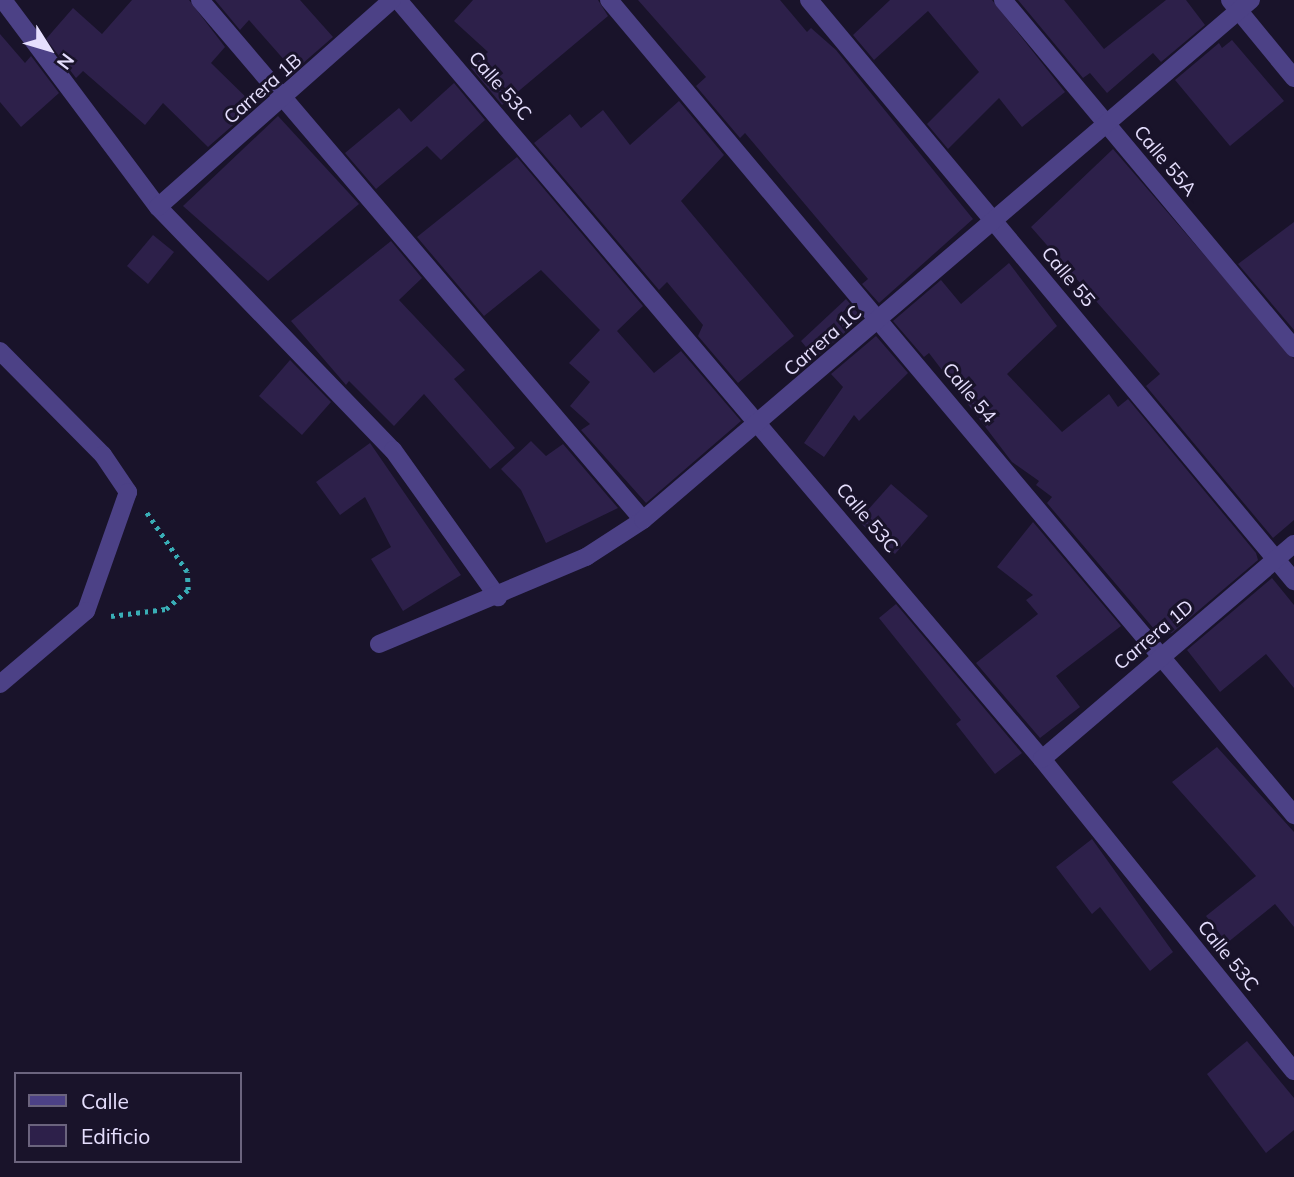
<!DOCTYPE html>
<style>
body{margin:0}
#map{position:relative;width:1294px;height:1177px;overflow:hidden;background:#19132a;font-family:Mulish,sans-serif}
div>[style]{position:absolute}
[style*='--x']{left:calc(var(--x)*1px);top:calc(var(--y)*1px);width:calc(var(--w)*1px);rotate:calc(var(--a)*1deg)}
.building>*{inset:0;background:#2d204a}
.path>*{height:4.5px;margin-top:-2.25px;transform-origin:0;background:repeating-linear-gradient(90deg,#39aeb6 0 3.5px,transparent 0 8.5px)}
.minor>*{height:18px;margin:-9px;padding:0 9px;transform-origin:9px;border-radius:9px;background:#4c4186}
span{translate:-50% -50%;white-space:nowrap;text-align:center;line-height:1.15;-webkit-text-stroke:6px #19132a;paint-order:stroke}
.street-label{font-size:19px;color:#e5defd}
.legend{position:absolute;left:14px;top:1072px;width:228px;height:91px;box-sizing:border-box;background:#19132a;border:2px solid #6b647e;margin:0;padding:9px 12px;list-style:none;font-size:21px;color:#e5defd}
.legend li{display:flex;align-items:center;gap:14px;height:35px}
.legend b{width:35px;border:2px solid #6b647e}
.north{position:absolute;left:14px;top:14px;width:70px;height:70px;-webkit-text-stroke:5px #19132a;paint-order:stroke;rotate:127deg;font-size:19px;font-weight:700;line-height:28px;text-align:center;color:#e5defd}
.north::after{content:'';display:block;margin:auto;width:24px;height:32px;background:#e5defd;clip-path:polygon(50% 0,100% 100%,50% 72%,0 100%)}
</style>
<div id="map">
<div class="building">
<div style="clip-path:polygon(132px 0,189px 0,225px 47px,211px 63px,255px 106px,208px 147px,163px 103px,145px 125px,83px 71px,76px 78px,46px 39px,73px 8px,102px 34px)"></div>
<div style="clip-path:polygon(215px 0,300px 0,333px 37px,294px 71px,249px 20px,240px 30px)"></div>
<div style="clip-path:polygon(473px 0,598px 0,608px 16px,502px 105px,471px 68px,488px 52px,454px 21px)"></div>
<div style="clip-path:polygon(638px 0,780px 0,807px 32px,811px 28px,836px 50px,973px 219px,879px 303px,862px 284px,868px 279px,745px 133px,740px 138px,696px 86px,706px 77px)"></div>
<div style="clip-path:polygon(890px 0,992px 0,1065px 92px,1022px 127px,999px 98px,948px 149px,927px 124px,979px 72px,928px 11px,874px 60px,853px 35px)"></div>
<div style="clip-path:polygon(1018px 0,1064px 0,1104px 49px,1166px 0,1186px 0,1205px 25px,1161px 62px,1153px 53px,1107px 93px,1090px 73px,1083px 78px)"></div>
<div style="clip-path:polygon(0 34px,25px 63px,31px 56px,59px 93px,21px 127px,0 102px)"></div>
<div style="clip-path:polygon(1232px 40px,1284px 101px,1230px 146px,1175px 80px,1219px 43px,1222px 48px)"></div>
<div style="clip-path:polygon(454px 83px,485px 120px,441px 160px,427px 146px,376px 189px,345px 153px,399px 108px,411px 122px)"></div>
<div style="clip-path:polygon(679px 101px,724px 155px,681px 201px,794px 336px,738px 383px,698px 336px,703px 325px,667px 282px,659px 290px,534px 143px,570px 114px,581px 128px,603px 110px,630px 145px)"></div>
<div style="clip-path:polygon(278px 116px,359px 204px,268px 281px,183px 206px)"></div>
<div style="clip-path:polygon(1113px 149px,1294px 359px,1294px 520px,1273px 538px,1146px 386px,1160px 374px,1031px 227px)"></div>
<div style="clip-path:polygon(517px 157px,643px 306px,617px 331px,654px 373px,681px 351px,741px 421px,646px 503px,581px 430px,590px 424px,570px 406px,590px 382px,569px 363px,600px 330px,541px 270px,484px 316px,417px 237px)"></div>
<div style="clip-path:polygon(1294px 222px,1294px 330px,1238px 264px)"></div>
<div style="clip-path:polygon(153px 235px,174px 252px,148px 284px,127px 266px)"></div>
<div style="clip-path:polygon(391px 241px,422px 278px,399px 300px,465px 370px,454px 379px,515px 448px,490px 469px,424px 394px,394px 426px,349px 381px,346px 385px,291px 321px)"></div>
<div style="clip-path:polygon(1009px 263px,1057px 326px,1007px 374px,1062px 432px,1109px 394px,1118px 407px,1128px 399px,1256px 553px,1258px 560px,1172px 633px,1160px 636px,1047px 503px,1052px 497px,1036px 485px,1039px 481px,1012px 462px,929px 353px,924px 357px,893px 321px,941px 280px,961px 304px)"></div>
<div style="clip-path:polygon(846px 299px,862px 318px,815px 358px,801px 341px)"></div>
<div style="clip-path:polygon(876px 336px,908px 373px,859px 421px,854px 415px,824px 457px,804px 443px,843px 387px,831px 374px)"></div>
<div style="clip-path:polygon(290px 360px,331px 402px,302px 435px,259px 396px)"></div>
<div style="clip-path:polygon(531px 441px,546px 456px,563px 444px,618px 508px,546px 543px,521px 490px,501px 469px)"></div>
<div style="clip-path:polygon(370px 443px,461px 575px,403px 611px,371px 559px,391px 547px,365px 497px,340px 515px,316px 482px)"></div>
<div style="clip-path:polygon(891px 484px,928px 516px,895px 554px,858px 521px)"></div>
<div style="clip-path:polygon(1033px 522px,1121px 626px,1056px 676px,1080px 707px,1040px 738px,976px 663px,1038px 614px,1026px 600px,1033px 595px,997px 567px)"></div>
<div style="clip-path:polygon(1272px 578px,1294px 605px,1294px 688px,1266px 654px,1220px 692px,1187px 650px)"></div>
<div style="clip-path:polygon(896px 604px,1022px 753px,995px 774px,956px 724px,961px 720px,879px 618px)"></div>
<div style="clip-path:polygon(1217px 747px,1294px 832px,1294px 927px,1275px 904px,1227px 943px,1206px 916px,1256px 876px,1172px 782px)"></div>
<div style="clip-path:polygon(1092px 839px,1173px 952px,1150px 971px,1100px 907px,1092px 914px,1056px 867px)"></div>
<div style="clip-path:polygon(1247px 1041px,1294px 1098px,1294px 1130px,1266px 1153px,1207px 1074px)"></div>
</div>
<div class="path">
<div style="--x:111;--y:616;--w:55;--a:-7.3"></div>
<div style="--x:166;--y:609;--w:29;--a:-41"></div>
<div style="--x:188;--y:590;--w:18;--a:-93"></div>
<div style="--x:187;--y:572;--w:73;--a:-124.3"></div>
</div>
<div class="minor">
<div style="--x:3;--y:0;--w:259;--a:53.2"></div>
<div style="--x:158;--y:207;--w:338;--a:46"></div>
<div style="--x:393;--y:450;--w:181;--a:54.5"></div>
<div style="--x:200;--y:0;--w:683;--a:49.57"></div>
<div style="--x:398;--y:0;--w:995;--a:49.69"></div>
<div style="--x:1042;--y:759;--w:401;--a:51.1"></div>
<div style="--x:609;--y:0;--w:1065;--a:49.95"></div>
<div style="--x:809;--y:0;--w:757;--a:50.15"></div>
<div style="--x:1003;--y:0;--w:454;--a:50.1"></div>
<div style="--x:1230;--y:0;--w:101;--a:50.6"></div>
<div style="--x:158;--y:207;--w:312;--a:-41.5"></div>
<div style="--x:0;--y:351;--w:146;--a:45.3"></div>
<div style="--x:103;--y:455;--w:45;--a:56"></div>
<div style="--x:128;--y:492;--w:126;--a:109.4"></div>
<div style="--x:86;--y:611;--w:113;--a:139.7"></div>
<div style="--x:379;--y:644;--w:225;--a:-22.8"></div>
<div style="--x:586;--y:557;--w:68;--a:-33"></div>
<div style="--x:643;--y:520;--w:800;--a:-40.54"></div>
<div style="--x:1042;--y:759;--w:331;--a:-40.5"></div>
</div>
<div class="street-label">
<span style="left:500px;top:86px;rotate:49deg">Calle 53C</span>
<span style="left:263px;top:89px;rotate:-41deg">Carrera 1B</span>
<span style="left:1165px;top:161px;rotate:50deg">Calle 55A</span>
<span style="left:1068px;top:277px;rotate:50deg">Calle 55</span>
<span style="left:823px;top:341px;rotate:-41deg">Carrera 1C</span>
<span style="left:969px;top:393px;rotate:50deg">Calle 54</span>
<span style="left:867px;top:518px;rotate:50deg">Calle 53C</span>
<span style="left:1154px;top:635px;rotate:-40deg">Carrera 1D</span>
<span style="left:1228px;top:956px;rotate:51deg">Calle 53C</span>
</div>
<ul class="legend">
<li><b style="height:9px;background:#4c4186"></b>Calle</li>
<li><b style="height:19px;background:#2d204a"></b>Edificio</li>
</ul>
<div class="north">N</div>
</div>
